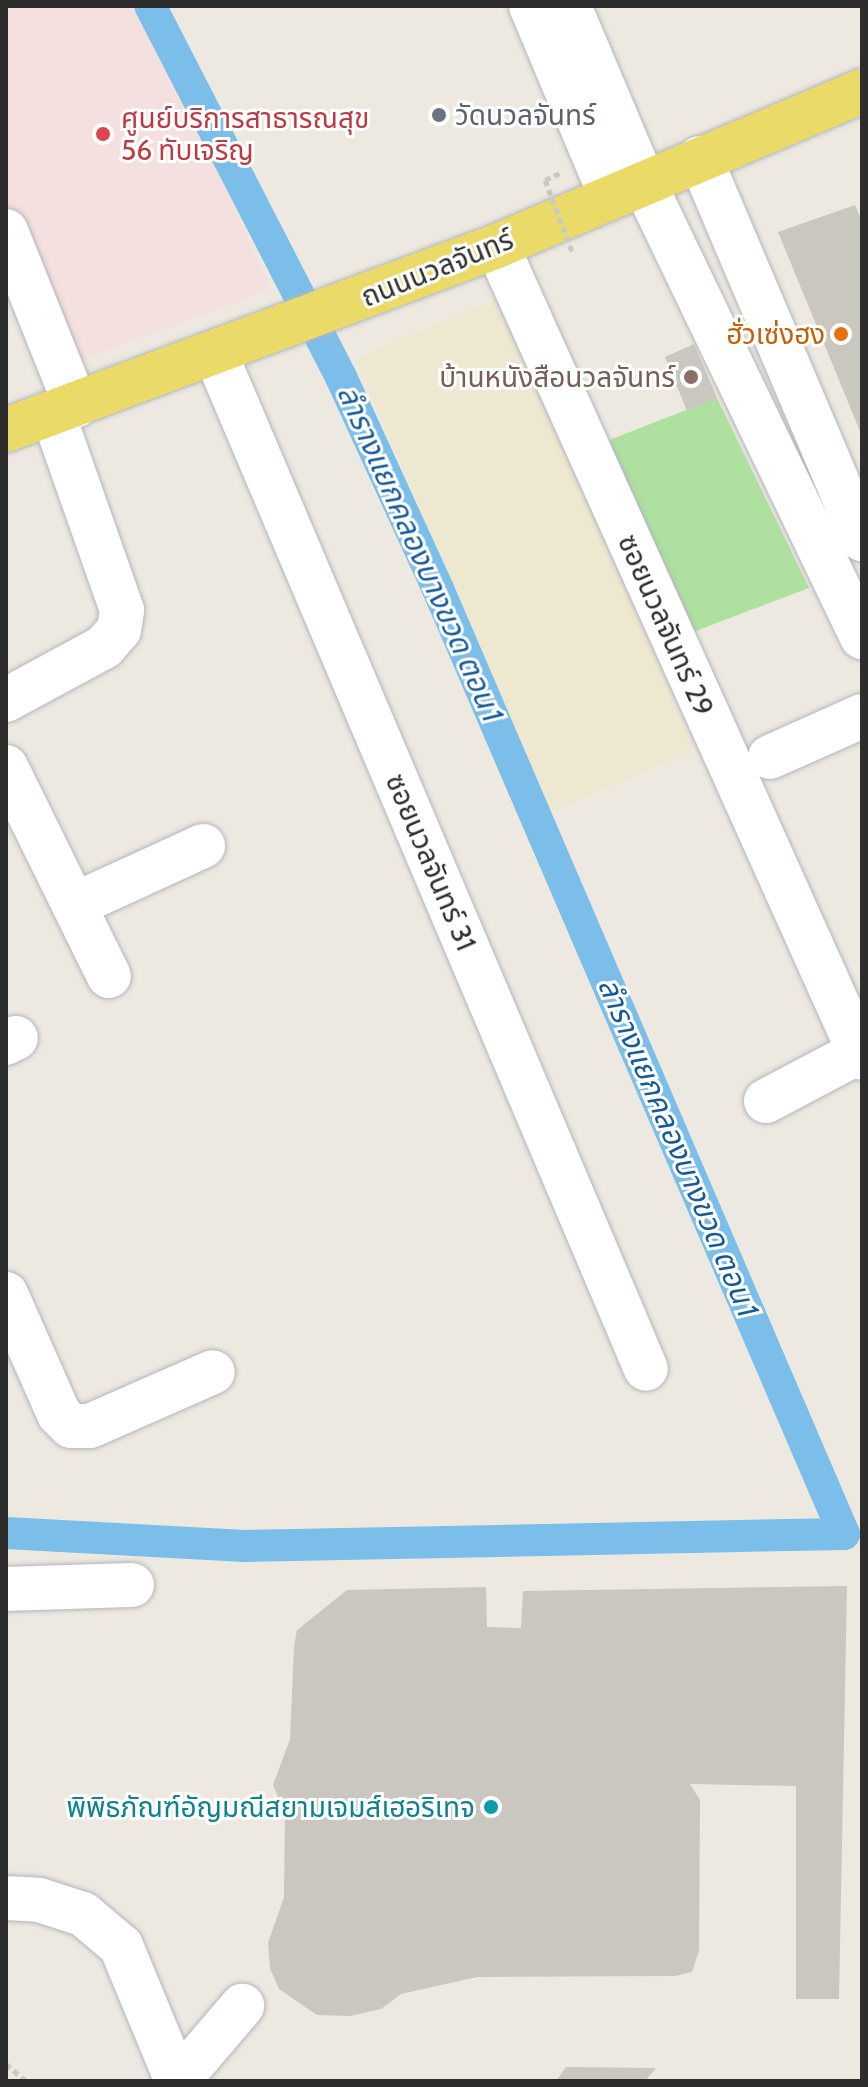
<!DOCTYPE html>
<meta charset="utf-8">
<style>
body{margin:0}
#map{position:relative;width:868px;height:2087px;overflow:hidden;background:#ede9e0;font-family:Cabin,"Noto Sans Thai",sans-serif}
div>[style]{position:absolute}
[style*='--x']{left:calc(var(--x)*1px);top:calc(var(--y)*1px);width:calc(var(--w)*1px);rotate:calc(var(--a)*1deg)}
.education>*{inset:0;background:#eee8d1}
.medical>*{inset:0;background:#f3e0df}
.green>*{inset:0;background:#aee0a0}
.canal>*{height:32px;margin:-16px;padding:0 16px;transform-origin:16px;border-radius:16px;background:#7abee9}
.building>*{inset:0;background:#c9c7bf}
.path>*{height:5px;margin-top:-2.5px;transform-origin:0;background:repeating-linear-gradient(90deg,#c8c8c8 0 6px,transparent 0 10px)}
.roads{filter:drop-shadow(0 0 2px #b4b5bf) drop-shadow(0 0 2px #b4b5bf)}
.minor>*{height:44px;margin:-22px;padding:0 22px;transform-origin:22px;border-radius:22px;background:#fff}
.major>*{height:44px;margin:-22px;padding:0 22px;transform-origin:22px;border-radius:22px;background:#eadb69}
.path-bridge>*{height:5px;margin-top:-2.5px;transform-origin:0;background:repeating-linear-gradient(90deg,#c8c8c8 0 6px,transparent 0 10px)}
.dots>*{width:22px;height:22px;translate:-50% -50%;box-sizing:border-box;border:4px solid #fff;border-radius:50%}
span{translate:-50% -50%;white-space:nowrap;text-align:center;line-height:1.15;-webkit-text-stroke:6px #fff;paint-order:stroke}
.worship-label{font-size:28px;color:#5b616d}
.left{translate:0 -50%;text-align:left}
.health-label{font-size:28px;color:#be3a42}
.street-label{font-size:28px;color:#2d2d2d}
.food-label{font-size:28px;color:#c56008}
.right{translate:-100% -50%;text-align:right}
.education-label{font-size:28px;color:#785e54}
.culture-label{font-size:28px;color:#0d838f}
.water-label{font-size:30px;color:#155b99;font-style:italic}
.frame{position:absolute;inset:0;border:8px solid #2d2d2d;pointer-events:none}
</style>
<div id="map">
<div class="education">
<div style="clip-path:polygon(502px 296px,695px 750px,549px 813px,356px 359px)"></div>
</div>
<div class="medical">
<div style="clip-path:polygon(6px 6px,142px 6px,271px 289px,53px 371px,6px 263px)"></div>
</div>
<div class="green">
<div style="clip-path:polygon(717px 398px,809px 588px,680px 637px,594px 446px)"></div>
</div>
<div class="canal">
<div style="--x:6;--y:1533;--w:239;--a:3.1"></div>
<div style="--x:245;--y:1546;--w:599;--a:-1.15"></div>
<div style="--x:844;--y:1534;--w:1029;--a:-113.25"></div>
<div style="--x:438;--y:589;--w:233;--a:-114.6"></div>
<div style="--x:341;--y:377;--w:417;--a:-117.2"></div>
</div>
<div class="building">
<div style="clip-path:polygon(855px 205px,862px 222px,862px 436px,778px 232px)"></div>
<div style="clip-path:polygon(694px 344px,717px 398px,687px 411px,665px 357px)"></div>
<div style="clip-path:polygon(847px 1586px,839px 1999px,796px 1999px,796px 1786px,690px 1784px,700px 1800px,699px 1951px,692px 1972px,675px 1976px,477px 1977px,401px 1994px,381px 2009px,350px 2016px,317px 2015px,279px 1989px,270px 1968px,268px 1943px,284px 1897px,285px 1813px,273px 1785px,290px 1739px,294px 1647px,297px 1630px,347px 1590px,486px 1587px,487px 1627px,521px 1628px,523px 1591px)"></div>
<div style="clip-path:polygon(566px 2067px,656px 2068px,645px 2081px,556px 2081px)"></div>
</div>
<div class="path">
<div style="--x:545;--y:180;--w:19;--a:-25"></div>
<div style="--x:6;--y:2064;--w:26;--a:40"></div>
</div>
<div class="roads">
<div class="minor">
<div style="--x:531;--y:6;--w:204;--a:67.2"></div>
<div style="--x:569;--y:6;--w:190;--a:67.1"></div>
<div style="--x:643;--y:181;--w:506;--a:64.35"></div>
<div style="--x:700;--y:158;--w:414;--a:67"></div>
<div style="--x:6;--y:231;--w:188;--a:68.2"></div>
<div style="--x:497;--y:246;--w:890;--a:65.8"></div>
<div style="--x:216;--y:355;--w:1101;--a:67.02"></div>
<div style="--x:6;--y:700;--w:111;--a:-28.4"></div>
<div style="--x:104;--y:647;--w:23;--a:-49"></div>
<div style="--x:119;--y:630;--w:20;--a:-81"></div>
<div style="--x:122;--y:610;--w:208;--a:-109.4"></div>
<div style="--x:770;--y:757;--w:101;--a:-24"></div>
<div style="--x:6;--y:767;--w:233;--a:63.8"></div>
<div style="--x:74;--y:905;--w:142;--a:-24.6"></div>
<div style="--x:6;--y:1043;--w:11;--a:-27"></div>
<div style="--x:766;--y:1101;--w:105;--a:-27.8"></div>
<div style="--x:6;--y:1294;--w:131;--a:66.2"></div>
<div style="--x:59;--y:1414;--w:17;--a:45"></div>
<div style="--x:71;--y:1426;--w:19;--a:0"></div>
<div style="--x:90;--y:1426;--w:134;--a:-23.7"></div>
<div style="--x:6;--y:1589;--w:126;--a:-1.8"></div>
<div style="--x:6;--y:1898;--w:33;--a:3"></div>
<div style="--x:39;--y:1900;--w:46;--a:17.7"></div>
<div style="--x:83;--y:1914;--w:50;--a:40.1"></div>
<div style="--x:121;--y:1946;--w:146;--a:67.5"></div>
<div style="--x:178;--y:2081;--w:99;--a:-49.5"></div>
</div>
<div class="major">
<div style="--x:6;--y:430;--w:524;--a:-20.54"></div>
<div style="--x:497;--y:246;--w:397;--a:-23"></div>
</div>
</div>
<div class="path-bridge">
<div style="--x:545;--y:180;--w:79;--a:69.3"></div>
</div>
<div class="dots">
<div style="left:439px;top:115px;background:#6b7280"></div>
<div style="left:103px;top:134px;background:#e0444e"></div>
<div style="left:841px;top:334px;background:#e8710a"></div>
<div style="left:691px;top:377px;background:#8d6e63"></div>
<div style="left:491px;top:1807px;background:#0f9aa8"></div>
</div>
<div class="worship-label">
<span class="left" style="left:455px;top:115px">วัดนวลจันทร์</span>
</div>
<div class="health-label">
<span class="left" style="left:121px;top:134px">ศูนย์บริการสาธารณสุข<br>56 ทับเจริญ</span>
</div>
<div class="street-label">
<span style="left:437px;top:268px;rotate:-22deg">ถนนนวลจันทร์</span>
<span style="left:666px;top:625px;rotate:66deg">ซอยนวลจันทร์ 29</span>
<span style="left:431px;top:862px;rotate:67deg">ซอยนวลจันทร์ 31</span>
</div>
<div class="food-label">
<span class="right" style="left:825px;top:334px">ฮั่วเซ่งฮง</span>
</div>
<div class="education-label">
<span class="right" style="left:675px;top:377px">บ้านหนังสือนวลจันทร์</span>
</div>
<div class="culture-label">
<span class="right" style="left:475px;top:1807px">พิพิธภัณฑ์อัญมณีสยามเจมส์เฮอริเทจ</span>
</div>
<div class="water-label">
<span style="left:420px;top:554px;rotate:66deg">ลำรางแยกคลองบางขวด ตอน 1</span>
<span style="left:678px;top:1148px;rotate:67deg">ลำรางแยกคลองบางขวด ตอน 1</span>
</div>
<div class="frame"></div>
</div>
